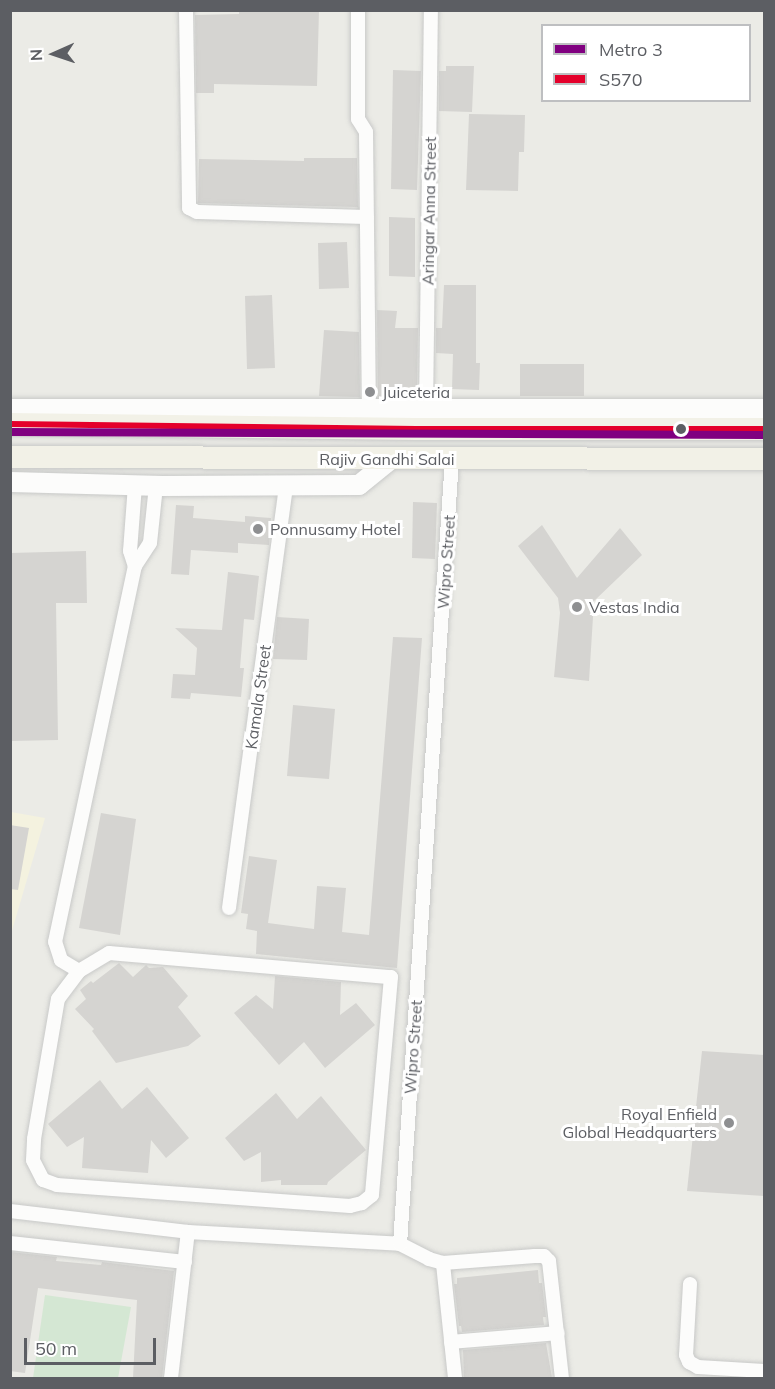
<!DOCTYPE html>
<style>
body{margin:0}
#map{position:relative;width:775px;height:1389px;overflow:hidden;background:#ebebe6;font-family:Mulish,sans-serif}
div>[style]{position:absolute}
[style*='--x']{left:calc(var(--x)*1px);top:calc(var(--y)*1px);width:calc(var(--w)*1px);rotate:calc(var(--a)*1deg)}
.commercial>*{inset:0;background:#f4f2df}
.green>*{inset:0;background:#d4e7d3}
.building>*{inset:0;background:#d5d4d1}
.roads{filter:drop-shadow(0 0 2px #c8c9c8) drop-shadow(0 0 2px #c8c9c8)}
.street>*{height:14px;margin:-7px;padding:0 7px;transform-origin:7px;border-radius:7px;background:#fcfcfb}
.secondary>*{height:20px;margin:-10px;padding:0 10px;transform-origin:10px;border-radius:10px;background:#fcfcfb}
.primary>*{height:22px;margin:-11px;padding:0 11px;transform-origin:11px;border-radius:11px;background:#f2f1e7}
.bus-1>*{height:6px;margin:-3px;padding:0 3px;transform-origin:3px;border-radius:3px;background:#e4002b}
.metro-1>*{height:8px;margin:-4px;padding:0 4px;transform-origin:4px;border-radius:4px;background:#800080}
.dots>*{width:16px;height:16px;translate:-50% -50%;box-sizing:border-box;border:3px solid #fff;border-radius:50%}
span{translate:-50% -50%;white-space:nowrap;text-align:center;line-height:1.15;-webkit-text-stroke:6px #fff;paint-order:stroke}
.street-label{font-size:16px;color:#5c5e63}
.poi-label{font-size:16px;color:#5c5e63}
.left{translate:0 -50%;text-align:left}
.right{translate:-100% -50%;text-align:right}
.frame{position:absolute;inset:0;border:12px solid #5c5e63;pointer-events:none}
.legend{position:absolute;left:541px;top:24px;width:210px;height:78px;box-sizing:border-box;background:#fff;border:2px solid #bebfc1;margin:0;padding:8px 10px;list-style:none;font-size:18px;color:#5c5e63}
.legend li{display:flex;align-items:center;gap:12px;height:30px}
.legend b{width:30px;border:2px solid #bebfc1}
.north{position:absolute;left:24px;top:24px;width:60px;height:60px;-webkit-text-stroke:4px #fff;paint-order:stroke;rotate:267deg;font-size:16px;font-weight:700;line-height:24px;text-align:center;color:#5c5e63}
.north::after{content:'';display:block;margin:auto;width:21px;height:27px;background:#5c5e63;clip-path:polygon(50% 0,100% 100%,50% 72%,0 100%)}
.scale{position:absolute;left:24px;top:1338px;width:132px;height:27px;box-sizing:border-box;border:3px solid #5c5e63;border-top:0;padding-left:8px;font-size:18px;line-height:21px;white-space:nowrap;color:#5c5e63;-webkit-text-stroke:4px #fff;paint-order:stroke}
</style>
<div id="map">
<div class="commercial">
<div style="clip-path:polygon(11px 812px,45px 818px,11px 934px)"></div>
</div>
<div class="green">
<div style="clip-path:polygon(45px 1295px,131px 1307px,118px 1378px,33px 1378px)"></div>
</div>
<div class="building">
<div style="clip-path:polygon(239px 10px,319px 10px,317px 86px,214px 84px,214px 93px,196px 93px,195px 15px,239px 14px)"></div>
<div style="clip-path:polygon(446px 66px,474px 66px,472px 112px,439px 111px,439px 71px,446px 71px)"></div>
<div style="clip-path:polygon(393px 70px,421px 71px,417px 190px,391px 189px)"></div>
<div style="clip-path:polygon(469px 114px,525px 115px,524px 152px,519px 152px,518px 191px,466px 190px)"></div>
<div style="clip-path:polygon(304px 158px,357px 158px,358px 207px,198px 203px,199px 159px,304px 161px)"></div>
<div style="clip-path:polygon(389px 217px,415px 218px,415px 277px,389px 276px)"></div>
<div style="clip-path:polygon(347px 242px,349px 288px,319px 289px,318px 243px)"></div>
<div style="clip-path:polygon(444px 285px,476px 285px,476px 363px,480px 363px,479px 390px,452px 389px,453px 354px,436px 353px,436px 328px,442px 328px)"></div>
<div style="clip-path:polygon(272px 295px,275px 368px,247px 369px,245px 296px)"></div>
<div style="clip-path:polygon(377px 310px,397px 311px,395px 328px,418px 328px,417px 387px,394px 388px,393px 397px,378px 397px)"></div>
<div style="clip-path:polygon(324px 330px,359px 332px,360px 397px,319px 396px)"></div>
<div style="clip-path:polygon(520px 364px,584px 364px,584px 396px,520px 396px)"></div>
<div style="clip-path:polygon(413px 502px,437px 503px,435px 559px,412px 558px)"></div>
<div style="clip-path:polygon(176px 505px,194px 506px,193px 518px,245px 522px,245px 516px,271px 518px,269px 545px,238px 543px,238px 553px,191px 550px,189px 575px,171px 574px)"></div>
<div style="clip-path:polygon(542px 525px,577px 578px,620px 528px,642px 555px,594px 601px,589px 681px,554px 677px,560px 613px,558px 598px,518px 546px)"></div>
<div style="clip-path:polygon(86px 551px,87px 603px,56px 603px,58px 740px,10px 741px,10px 553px)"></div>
<div style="clip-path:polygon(228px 572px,259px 576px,254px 620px,244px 619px,240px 668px,244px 668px,241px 697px,191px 693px,190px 699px,171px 698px,173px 674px,195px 675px,197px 648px,175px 628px,222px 630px)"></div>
<div style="clip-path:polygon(277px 617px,309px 619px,307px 660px,273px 659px)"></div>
<div style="clip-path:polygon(393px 637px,422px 638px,397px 968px,256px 954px,257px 931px,246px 929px,248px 914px,241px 913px,249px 856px,277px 860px,268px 923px,314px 929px,317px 886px,346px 888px,342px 932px,369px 935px)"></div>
<div style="clip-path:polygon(293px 705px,335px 709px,329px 779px,287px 776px)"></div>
<div style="clip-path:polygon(101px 813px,136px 819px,120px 935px,79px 928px)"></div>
<div style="clip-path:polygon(10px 825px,29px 828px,18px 890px,10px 889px)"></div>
<div style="clip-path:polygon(119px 963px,133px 977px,146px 965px,149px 968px,163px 967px,188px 996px,178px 1007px,201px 1036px,188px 1046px,116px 1063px,92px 1031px,94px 1029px,75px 1009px,86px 999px,80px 990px,91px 981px,93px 983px)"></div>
<div style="clip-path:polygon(275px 976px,341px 982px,340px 1015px,356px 1003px,375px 1025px,325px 1068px,304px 1042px,279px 1065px,234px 1013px,256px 995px,273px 1009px)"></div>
<div style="clip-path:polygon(702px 1051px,765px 1055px,765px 1196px,687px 1191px)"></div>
<div style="clip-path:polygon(100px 1080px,122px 1109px,147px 1087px,189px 1138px,166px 1158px,151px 1140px,148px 1173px,82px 1168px,84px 1137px,67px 1147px,48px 1124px)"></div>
<div style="clip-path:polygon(276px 1093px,297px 1119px,321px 1096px,366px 1150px,328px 1182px,327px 1185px,281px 1185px,281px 1180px,261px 1182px,261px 1152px,244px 1161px,225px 1138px)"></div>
<div style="clip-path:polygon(10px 1252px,57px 1257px,56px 1261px,101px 1265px,102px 1262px,174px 1271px,162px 1378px,133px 1378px,137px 1300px,38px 1288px,25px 1373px,10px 1371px)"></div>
<div style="clip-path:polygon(538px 1270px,539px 1283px,542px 1283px,546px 1317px,543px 1317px,544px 1325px,462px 1332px,461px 1326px,459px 1326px,454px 1284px,457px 1284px,457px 1278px)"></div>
<div style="clip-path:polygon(546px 1343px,552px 1378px,464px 1378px,463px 1350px)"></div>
</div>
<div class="roads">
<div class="street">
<div style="--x:186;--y:10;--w:198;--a:89.1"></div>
<div style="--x:189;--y:208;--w:9;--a:27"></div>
<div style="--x:197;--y:212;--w:170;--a:1.7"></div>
<div style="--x:358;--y:10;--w:109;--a:90"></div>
<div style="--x:358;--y:119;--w:15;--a:58"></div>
<div style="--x:366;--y:132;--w:279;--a:89.4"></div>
<div style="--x:426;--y:411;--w:401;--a:-89.3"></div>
<div style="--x:135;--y:485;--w:66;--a:94.3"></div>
<div style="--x:130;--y:551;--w:16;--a:72"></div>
<div style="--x:229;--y:908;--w:426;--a:-82.3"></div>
<div style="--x:79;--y:971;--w:35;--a:-31"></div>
<div style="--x:109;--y:953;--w:283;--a:4.9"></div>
<div style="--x:391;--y:977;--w:219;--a:95"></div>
<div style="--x:372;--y:1195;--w:13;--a:141"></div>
<div style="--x:362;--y:1203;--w:12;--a:166"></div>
<div style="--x:350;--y:1206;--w:294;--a:-175.9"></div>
<div style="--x:57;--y:1185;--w:15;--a:-160"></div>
<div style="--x:43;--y:1180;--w:22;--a:-117"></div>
<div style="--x:33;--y:1160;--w:21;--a:-87"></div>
<div style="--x:34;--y:1139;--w:142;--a:-80.3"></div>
<div style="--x:58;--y:999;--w:35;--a:-53"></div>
<div style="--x:79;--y:971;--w:21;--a:-149"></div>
<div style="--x:61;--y:960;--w:19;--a:-108"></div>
<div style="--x:55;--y:942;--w:384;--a:-78"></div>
<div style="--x:135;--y:566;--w:27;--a:-57"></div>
<div style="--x:150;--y:543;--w:57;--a:-84"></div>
<div style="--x:10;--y:1211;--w:179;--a:6.7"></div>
<div style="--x:188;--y:1232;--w:212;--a:3.2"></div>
<div style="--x:400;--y:1244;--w:33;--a:27"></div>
<div style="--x:429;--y:1259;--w:15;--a:16"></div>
<div style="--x:10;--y:1243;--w:176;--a:6.2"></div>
<div style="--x:400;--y:1244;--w:787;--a:-86.21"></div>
<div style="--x:690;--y:1284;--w:71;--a:93.2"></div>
<div style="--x:686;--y:1355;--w:8;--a:67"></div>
<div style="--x:689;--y:1362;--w:10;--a:29"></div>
<div style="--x:698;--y:1367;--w:66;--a:3.5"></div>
<div style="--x:451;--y:1342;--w:107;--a:-4.8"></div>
<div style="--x:171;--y:1378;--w:147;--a:-83.4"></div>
<div style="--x:455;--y:1378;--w:116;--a:-96"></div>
<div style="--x:443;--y:1263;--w:92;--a:-4.4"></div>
<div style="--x:535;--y:1256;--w:9;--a:0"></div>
<div style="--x:544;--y:1256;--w:7;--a:45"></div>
<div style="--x:549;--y:1261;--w:118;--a:83.7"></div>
</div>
<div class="secondary">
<div style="--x:10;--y:409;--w:754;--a:0"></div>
<div style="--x:10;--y:482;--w:153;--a:1.5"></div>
<div style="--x:163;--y:486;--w:196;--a:-0.3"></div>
<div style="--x:359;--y:485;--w:41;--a:-39.1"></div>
</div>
<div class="primary">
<div style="--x:10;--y:424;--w:406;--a:0.7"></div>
<div style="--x:416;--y:429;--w:348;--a:0"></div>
<div style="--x:10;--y:457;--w:754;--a:0.15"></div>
</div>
</div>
<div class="bus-1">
<div style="--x:10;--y:424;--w:406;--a:0.7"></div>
<div style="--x:416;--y:429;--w:348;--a:0"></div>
</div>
<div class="metro-1">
<div style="--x:10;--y:432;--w:754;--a:0.23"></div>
</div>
<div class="dots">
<div style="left:370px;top:392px;background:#8e8f91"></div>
<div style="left:681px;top:429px;background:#5c5e63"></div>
<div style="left:258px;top:529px;background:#8e8f91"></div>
<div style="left:577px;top:607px;background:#8e8f91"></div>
<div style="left:729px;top:1123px;background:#8e8f91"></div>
</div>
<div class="street-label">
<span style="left:429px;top:211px;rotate:-89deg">Aringar Anna Street</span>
<span style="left:387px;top:459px">Rajiv Gandhi Salai</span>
<span style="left:446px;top:562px;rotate:-86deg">Wipro Street</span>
<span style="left:258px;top:697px;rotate:-82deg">Kamala Street</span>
<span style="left:413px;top:1047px;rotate:-86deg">Wipro Street</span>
</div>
<div class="poi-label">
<span class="left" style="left:382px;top:392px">Juiceteria</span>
<span class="left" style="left:270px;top:529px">Ponnusamy Hotel</span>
<span class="left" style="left:589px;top:607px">Vestas India</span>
<span class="right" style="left:717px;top:1123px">Royal Enfield<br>Global Headquarters</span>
</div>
<div class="frame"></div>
<ul class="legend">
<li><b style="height:8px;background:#800080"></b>Metro 3</li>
<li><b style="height:8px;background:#e4002b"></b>S570</li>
</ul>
<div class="north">N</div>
<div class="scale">50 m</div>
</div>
